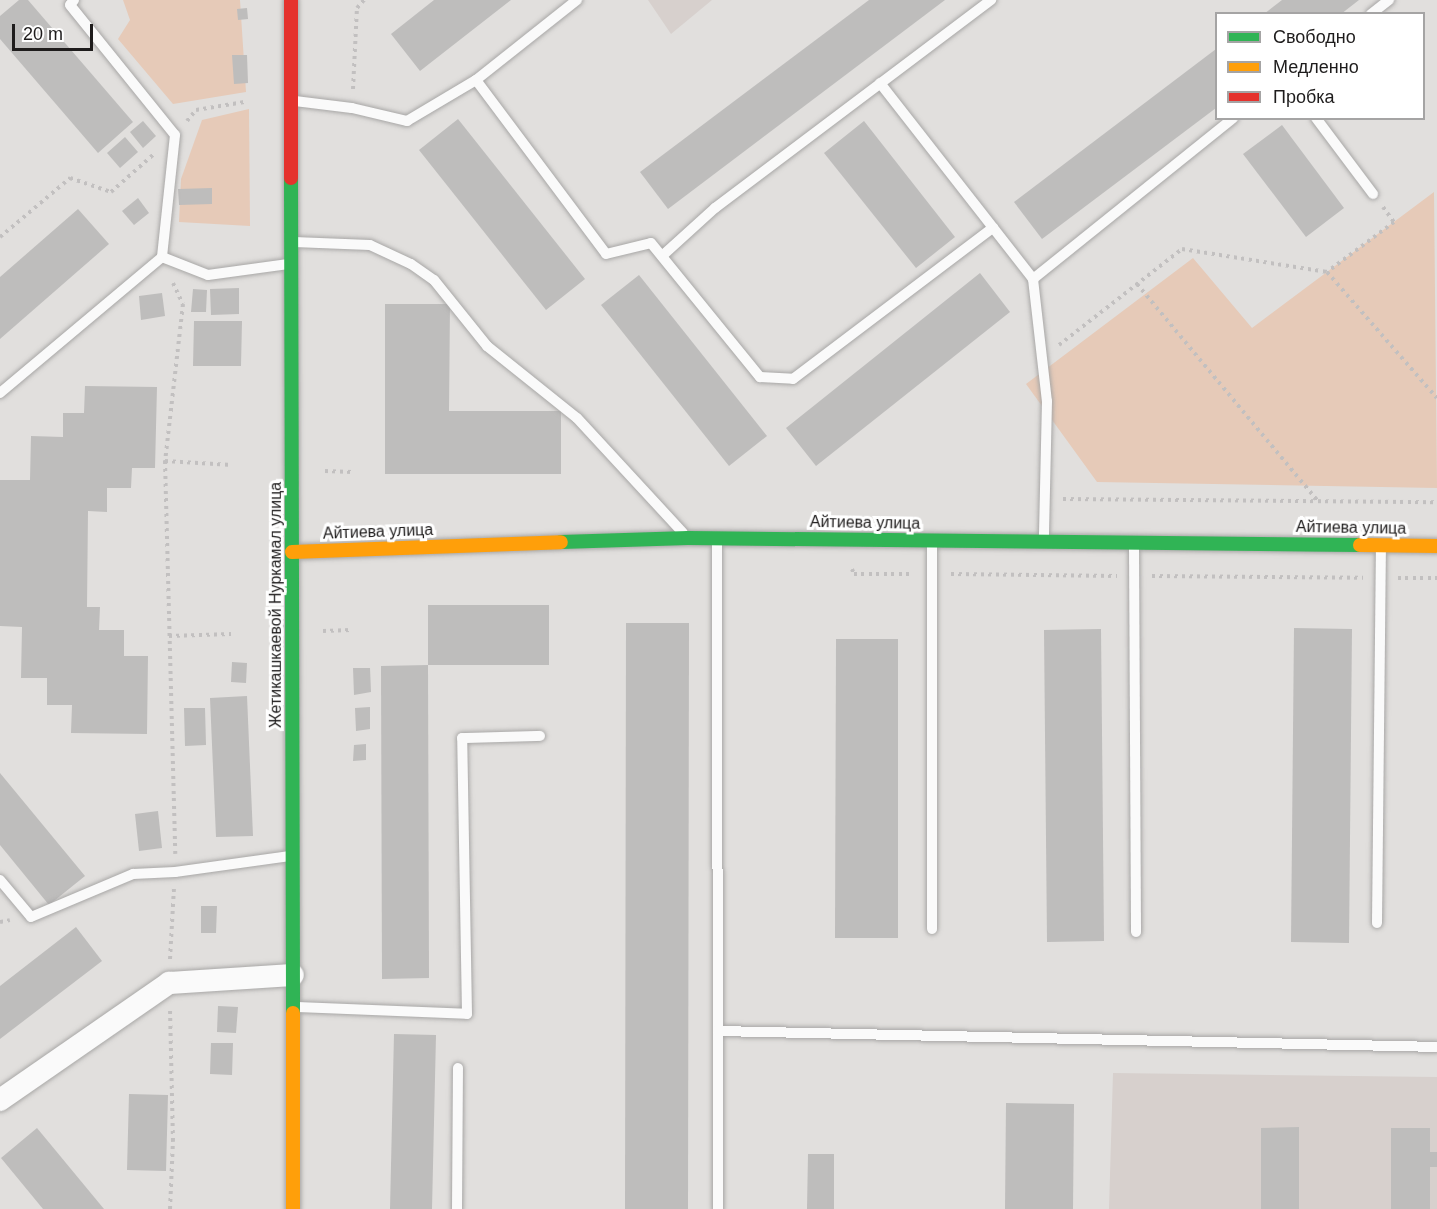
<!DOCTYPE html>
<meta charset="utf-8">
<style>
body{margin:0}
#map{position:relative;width:1437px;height:1209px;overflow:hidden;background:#e1dfdd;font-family:Arial,sans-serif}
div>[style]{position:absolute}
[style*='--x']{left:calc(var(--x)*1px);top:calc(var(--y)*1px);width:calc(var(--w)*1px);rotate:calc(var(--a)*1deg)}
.built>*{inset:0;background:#d7d0cd}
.green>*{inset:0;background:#e6cab8}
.building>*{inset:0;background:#bebdbc}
.path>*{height:4px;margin-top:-2px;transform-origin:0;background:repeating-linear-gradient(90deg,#c2c0c0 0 3px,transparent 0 7.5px)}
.roads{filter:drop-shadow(0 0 2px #a8a7a6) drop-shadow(0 0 2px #a8a7a6)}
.lane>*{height:10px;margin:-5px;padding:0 5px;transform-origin:5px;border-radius:5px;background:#fafafa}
.street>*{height:22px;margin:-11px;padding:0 11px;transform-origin:11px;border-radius:11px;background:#fafafa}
.fast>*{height:14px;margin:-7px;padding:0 7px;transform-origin:7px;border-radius:7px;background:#30b455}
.slow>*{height:14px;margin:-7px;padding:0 7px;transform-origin:7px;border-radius:7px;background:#ff9f0a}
.jam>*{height:14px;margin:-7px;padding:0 7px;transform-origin:7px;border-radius:7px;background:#e5322d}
span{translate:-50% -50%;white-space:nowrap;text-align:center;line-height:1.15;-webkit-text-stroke:6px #fff;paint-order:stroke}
.street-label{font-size:16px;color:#1e1c1c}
.legend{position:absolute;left:1215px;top:12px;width:210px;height:108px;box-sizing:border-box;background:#fff;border:2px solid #a5a4a4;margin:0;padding:8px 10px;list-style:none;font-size:18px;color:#1e1c1c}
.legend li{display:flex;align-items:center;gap:12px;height:30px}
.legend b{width:30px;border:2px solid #a5a4a4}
.scale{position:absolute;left:12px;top:24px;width:81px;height:27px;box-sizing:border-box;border:3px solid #1e1c1c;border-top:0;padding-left:8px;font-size:18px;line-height:21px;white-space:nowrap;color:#1e1c1c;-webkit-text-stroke:4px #fff;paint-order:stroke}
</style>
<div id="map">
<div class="built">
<div style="clip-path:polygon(648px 0,712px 0,671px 34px)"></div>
<div style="clip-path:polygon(1113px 1073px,1437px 1077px,1437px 1209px,1109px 1209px)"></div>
</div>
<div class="green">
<div style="clip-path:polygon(123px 0,240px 0,246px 92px,173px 104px,118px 39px,130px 20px)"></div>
<div style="clip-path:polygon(249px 109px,250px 226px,179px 222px,181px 179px,202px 120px)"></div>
<div style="clip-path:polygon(1434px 192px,1437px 488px,1097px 482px,1026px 384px,1193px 258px,1252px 328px)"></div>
</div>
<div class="building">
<div style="clip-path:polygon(19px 0,28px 0,133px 122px,98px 153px,0 39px,0 16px)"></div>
<div style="clip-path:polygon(434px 0,511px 0,420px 71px,391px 34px)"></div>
<div style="clip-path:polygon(869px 0,945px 0,668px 209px,640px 172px)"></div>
<div style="clip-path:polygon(1282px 0,1359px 0,1341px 14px,1264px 14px)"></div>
<div style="clip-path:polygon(247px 8px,248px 19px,238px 20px,237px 9px)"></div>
<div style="clip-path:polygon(1216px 49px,1216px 108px,1042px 239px,1014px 202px)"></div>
<div style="clip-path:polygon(232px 55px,247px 55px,248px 83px,234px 84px)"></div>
<div style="clip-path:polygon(458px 119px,585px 279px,546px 310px,419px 150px)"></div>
<div style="clip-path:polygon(143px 121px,156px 136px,143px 148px,130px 132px)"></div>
<div style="clip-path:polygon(864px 121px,955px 237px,916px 268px,824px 153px)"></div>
<div style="clip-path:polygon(1282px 125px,1344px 208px,1306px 237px,1243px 154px)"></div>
<div style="clip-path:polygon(125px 137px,138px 152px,120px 168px,107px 153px)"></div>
<div style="clip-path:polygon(212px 188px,212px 204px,179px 205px,178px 189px)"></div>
<div style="clip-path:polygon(138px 198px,149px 213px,134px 225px,122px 211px)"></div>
<div style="clip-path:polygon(78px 209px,109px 244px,0 339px,0 277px)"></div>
<div style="clip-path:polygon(980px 273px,1010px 312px,816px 466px,786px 428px)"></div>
<div style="clip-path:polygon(639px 275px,767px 436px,729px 466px,601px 305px)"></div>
<div style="clip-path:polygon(239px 288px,239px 314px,211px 315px,210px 289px)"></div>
<div style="clip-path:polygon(193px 289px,207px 290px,206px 312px,191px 312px)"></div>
<div style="clip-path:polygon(162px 293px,165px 316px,141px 320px,139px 296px)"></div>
<div style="clip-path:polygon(385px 304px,450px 304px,449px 411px,561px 411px,561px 474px,385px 474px)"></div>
<div style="clip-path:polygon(194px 321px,242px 321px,241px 366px,193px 366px)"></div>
<div style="clip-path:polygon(85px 386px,157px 387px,155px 468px,132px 468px,131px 488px,107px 488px,107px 512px,88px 511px,87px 607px,100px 607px,99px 630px,124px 630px,124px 656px,148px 656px,147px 734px,71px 733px,72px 705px,47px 705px,47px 678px,21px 678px,22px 627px,0 626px,0 480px,30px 480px,31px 436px,63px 437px,63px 413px,84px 413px)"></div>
<div style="clip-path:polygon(428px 605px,549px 605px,549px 665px,428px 665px)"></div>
<div style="clip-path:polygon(626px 623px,689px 623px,688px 1209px,625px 1209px)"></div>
<div style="clip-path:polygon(1294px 628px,1352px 629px,1349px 943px,1291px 942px)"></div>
<div style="clip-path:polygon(1101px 629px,1104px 941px,1047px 942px,1044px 630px)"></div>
<div style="clip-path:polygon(836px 639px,898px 639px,898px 938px,835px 938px)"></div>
<div style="clip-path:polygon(232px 662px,247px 663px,246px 683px,231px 682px)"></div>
<div style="clip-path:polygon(428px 665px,429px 978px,382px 979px,381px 666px)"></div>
<div style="clip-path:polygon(353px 668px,370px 668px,371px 692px,354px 695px)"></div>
<div style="clip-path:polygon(247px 696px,253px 836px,216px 837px,210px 698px)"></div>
<div style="clip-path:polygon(370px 707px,370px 729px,356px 731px,355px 708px)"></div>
<div style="clip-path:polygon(184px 708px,205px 708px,206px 745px,185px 746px)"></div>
<div style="clip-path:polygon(366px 744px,366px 760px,353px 761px,354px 745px)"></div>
<div style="clip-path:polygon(0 773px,85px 876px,49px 905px,0 845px)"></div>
<div style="clip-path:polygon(158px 811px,162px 848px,139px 851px,135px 814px)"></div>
<div style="clip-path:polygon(201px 906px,217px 906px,216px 933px,201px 933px)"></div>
<div style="clip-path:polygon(76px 927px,102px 961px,0 1039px,0 986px)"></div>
<div style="clip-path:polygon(218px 1006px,238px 1007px,236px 1033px,217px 1032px)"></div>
<div style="clip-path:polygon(394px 1034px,436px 1035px,432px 1209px,390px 1209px)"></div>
<div style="clip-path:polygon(211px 1043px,233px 1043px,232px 1075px,210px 1074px)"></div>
<div style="clip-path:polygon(129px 1094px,168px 1095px,166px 1171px,127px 1170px)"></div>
<div style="clip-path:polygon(1006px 1103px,1074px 1104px,1073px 1209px,1005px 1209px)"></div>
<div style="clip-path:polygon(1299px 1127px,1299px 1209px,1261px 1209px,1261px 1128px)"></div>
<div style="clip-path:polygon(37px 1128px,104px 1209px,43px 1209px,1px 1158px)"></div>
<div style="clip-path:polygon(1391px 1128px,1430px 1128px,1430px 1152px,1437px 1152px,1437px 1167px,1430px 1167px,1430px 1209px,1391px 1209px)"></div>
<div style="clip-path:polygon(808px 1154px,834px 1154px,834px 1209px,807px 1209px)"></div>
</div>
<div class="path">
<div style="--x:353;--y:89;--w:81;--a:-87.2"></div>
<div style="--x:357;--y:8;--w:11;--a:-49"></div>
<div style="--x:187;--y:121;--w:14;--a:-51"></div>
<div style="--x:196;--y:110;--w:49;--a:-9.5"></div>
<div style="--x:1383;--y:207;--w:19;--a:54"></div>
<div style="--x:1394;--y:222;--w:84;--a:143.3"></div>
<div style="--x:1327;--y:272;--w:167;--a:48.9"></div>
<div style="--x:0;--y:237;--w:92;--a:-40.1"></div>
<div style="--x:70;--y:178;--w:43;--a:18.9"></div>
<div style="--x:111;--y:192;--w:57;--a:-41.5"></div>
<div style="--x:173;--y:283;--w:23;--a:65"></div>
<div style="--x:183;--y:304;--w:158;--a:96.5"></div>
<div style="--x:165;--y:461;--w:393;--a:88.5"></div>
<div style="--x:1137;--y:284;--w:281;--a:50.2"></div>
<div style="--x:1059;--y:345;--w:156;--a:-38"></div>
<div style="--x:1182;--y:249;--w:147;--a:9"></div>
<div style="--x:165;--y:461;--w:67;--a:3.4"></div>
<div style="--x:325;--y:471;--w:27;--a:2"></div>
<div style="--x:1063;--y:499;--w:374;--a:0.5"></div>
<div style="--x:852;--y:569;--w:5;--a:68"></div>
<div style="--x:854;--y:574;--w:59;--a:0"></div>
<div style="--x:951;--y:574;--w:166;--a:0.7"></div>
<div style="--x:1152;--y:576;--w:211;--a:0.5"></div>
<div style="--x:1398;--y:578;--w:39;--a:0"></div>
<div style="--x:323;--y:631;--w:28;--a:-2"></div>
<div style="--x:169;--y:636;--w:62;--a:-1.8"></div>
<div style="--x:0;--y:922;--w:10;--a:-11"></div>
<div style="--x:170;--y:959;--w:71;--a:-86.8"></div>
<div style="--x:170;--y:1209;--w:68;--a:-87.5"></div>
<div style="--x:173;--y:1141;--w:130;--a:-91.3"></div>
</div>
<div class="roads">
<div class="lane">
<div style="--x:74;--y:0;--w:6;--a:129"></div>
<div style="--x:70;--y:5;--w:167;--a:51.1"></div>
<div style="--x:175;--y:135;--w:123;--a:96.1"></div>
<div style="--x:1371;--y:14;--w:23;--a:-38"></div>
<div style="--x:476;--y:80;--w:129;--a:-38.4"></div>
<div style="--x:880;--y:83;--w:249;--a:52"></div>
<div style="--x:1033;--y:279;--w:123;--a:83.5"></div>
<div style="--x:1047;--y:401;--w:137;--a:91.3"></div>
<div style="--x:295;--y:101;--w:57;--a:7"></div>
<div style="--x:352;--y:108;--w:57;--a:13.3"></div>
<div style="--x:407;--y:121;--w:80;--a:-30.7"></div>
<div style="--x:476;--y:80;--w:217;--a:53.2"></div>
<div style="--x:606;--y:254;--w:46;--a:-13.7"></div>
<div style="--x:651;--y:243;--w:173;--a:50.9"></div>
<div style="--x:760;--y:377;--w:33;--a:3"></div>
<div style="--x:793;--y:379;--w:251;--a:-37.1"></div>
<div style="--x:1316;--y:118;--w:95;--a:53.1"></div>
<div style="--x:294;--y:242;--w:76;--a:2.3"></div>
<div style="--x:370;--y:245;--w:45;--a:24.9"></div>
<div style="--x:411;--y:264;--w:28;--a:35"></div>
<div style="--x:434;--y:280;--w:85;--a:51.2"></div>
<div style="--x:487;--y:346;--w:115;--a:38.7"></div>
<div style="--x:577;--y:418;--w:156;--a:47.3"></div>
<div style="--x:662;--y:256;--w:72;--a:-42.2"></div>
<div style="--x:715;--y:208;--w:346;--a:-37"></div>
<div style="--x:1033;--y:279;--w:257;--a:-38.8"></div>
<div style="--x:0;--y:393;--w:212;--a:-40"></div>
<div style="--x:162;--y:257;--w:49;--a:21.4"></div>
<div style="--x:208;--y:275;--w:81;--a:-7.8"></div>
<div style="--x:717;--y:542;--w:667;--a:89.91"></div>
<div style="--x:932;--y:544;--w:385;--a:90"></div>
<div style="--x:1134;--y:546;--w:386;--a:89.7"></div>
<div style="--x:0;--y:880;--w:48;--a:50"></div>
<div style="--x:31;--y:917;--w:111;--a:-22.9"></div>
<div style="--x:133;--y:874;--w:42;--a:-2.7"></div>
<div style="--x:175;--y:872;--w:116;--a:-7.9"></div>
<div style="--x:1377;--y:923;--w:375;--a:-89.4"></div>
<div style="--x:296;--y:1007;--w:171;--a:2.3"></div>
<div style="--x:467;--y:1014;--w:276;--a:-91"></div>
<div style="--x:462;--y:738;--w:78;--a:-1.5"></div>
<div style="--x:718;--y:1031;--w:719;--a:1.27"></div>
<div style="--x:457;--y:1209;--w:141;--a:-89.6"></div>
</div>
<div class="street">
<div style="--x:0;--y:1100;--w:206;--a:-34.7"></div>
<div style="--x:169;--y:983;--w:124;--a:-3.7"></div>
</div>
<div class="fast">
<div style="--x:291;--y:178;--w:835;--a:89.86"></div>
<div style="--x:561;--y:542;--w:127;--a:-1.8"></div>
<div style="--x:688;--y:538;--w:672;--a:0.6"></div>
</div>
<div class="slow">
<div style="--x:1360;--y:545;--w:77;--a:0.7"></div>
<div style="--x:292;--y:552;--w:269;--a:-2.1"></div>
<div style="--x:293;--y:1013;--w:196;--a:90"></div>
</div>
<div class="jam">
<div style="--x:291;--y:0;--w:178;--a:90"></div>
</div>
</div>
<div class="street-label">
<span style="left:865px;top:523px;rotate:1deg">Айтиева улица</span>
<span style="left:1351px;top:528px;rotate:1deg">Айтиева улица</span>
<span style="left:378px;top:532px;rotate:-2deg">Айтиева улица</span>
<span style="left:276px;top:605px;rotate:-90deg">Жетикашкаевой Нуркамал улица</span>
</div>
<ul class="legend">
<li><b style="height:8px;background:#30b455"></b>Свободно</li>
<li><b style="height:8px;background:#ff9f0a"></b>Медленно</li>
<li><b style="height:8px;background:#e5322d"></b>Пробка</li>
</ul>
<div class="scale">20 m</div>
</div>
